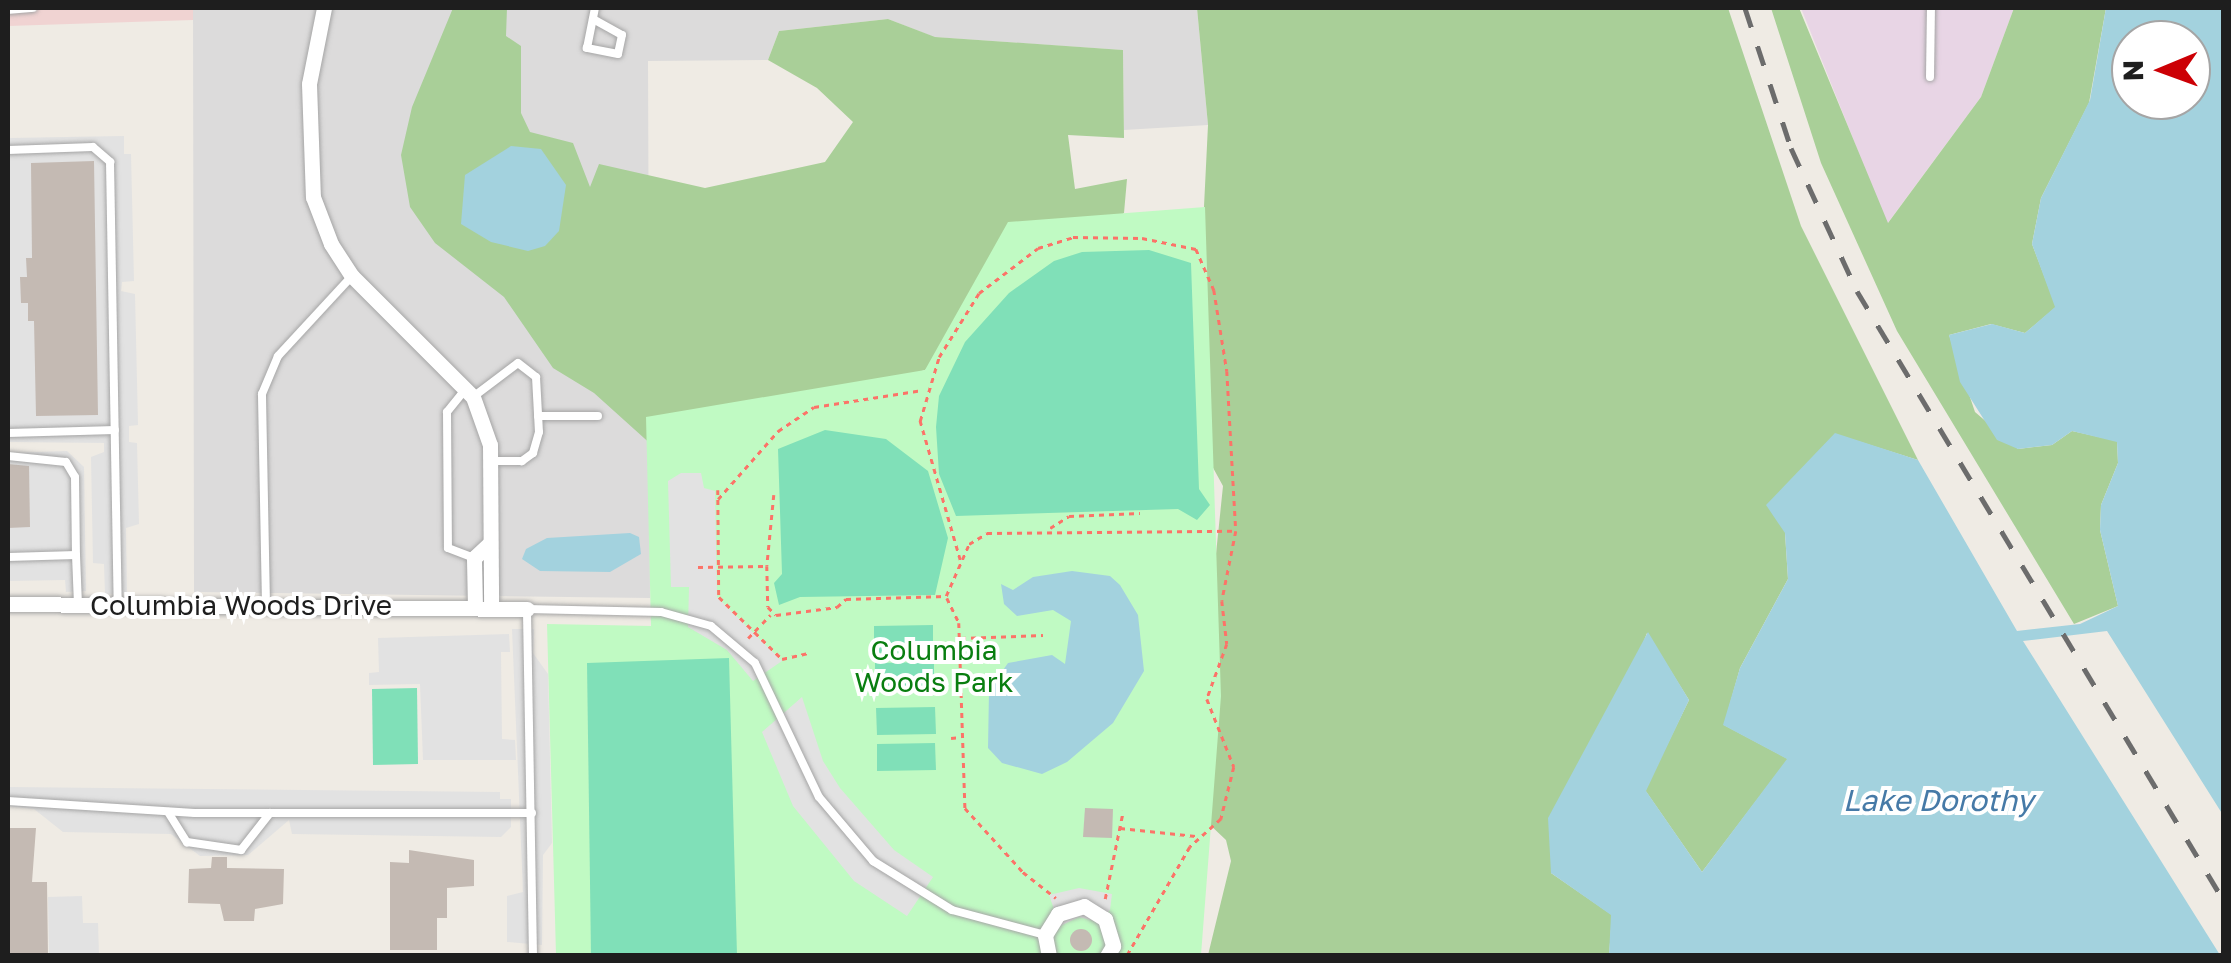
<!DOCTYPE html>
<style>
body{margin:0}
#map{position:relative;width:2231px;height:963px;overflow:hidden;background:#efebe4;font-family:"Golos Text",sans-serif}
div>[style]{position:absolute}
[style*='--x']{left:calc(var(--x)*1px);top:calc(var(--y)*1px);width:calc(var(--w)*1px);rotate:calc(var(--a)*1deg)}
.residential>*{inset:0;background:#dcdbdb}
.commercial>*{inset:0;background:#f0d3d2}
.industrial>*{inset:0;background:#e8d5e5}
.forest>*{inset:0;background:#a9cf98}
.park>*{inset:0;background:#c0fac3}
.pitch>*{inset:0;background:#80e0b8}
.parking>*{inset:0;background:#e2e2e2}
.water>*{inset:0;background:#a3d2de}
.building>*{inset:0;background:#c4bab3}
.round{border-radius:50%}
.path>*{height:2.5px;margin-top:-1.25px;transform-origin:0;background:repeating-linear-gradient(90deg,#fc7368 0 5px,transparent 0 10px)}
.roads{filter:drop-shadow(0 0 2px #a5a5a5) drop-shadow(0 0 2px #a5a5a5)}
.lane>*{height:8px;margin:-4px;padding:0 4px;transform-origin:4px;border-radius:4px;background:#fff}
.street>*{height:15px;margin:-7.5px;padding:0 7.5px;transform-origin:7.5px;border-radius:7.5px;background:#fff}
.rail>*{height:5px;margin-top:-2.5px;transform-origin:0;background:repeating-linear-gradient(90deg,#6c6c6c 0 20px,transparent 0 40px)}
span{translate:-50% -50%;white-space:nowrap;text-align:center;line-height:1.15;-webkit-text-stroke:8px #fff;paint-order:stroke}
.street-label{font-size:28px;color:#1e1e1e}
.park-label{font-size:28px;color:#097e10}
.water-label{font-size:30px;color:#467aa7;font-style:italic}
.frame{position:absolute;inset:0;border:10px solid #1e1e1e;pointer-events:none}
.north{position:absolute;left:2111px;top:20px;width:100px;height:100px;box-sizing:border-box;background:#fff;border:2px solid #a5a5a5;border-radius:50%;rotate:269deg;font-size:28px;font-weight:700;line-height:40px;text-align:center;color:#1e1e1e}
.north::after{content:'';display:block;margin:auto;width:35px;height:45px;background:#cc0005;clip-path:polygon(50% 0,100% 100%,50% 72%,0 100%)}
</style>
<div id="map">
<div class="residential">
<div style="clip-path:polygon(193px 8px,1197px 8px,1208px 125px,1124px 130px,1123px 50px,934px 37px,888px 19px,779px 31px,768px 60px,648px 61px,650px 598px,194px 592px)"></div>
</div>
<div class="commercial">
<div style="clip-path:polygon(8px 8px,193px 8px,193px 20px,8px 26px)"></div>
</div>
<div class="industrial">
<div style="clip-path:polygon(1801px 8px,2014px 8px,1981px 97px,1887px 224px)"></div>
</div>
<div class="forest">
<div style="clip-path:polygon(453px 8px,507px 8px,506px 36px,521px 46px,521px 113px,530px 132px,573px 143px,590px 187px,599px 164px,705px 188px,825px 162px,853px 122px,817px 88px,768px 60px,779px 31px,888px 19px,935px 37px,1123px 50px,1124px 138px,1068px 135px,1075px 189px,1127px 179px,1124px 213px,925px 370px,664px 456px,594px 393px,553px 368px,504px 297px,435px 243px,410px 207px,401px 155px,412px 107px)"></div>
<div style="clip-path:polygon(1197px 8px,1728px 8px,1801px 226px,1918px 460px,1835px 434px,1785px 533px,1788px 579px,1740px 668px,1724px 725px,1788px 759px,1702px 872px,1645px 790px,1689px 700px,1647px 633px,1551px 873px,1612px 915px,1609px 956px,1208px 955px,1231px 861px,1226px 840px,1190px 806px,1223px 486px,1205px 453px,1200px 288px,1208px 125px)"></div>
<div style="clip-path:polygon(1771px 8px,1799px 8px,1888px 223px,1981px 97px,2014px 8px,2106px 8px,2089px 103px,2041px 198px,2032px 244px,2056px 307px,2025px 333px,1991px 324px,1949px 335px,1975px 412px,2018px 449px,2052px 445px,2072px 431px,2117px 441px,2118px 463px,2101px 505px,2100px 530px,2118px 606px,2074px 624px,1897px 331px,1821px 163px)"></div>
</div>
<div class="park">
<div style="clip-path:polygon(1205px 207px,1221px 696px,1201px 955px,556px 955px,547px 624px,651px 626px,646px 417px,925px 370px,1008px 222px)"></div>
</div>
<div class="pitch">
<div style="clip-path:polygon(1149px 250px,1191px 263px,1199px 489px,1210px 505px,1197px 520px,1178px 509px,956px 516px,939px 474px,936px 427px,939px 396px,965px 342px,1009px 293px,1054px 261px,1082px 252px)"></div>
<div style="clip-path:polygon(825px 430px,886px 439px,928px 471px,948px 538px,935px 595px,800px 597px,779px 605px,774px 583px,782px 574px,778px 449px)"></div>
<div style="clip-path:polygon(933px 625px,933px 652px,874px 653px,874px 626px)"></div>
<div style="clip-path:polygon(729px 658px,737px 955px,591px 955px,587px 663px)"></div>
<div style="clip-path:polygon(934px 662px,934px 689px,875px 690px,875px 663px)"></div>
<div style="clip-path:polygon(417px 688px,418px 764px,373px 765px,372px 689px)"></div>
<div style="clip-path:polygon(935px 707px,936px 734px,877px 735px,876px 708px)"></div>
<div style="clip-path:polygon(935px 743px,936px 770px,877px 771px,877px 744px)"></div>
</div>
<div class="parking">
<div style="clip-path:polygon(124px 136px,124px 154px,131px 154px,134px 281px,122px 282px,121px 291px,135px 294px,138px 425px,129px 426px,129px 442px,137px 443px,139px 524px,126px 528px,127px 593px,105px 594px,104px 564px,93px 563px,91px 457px,104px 452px,104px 443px,8px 442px,8px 138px)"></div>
<div style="clip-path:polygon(67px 451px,84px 467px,86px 591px,66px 592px,65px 580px,8px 581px,8px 453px)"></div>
<div style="clip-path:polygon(681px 473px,701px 473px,704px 488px,715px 491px,717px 597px,782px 661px,753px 681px,727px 650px,688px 627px,689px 587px,671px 587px,668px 481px)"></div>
<div style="clip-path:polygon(512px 629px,534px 629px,533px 653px,548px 674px,552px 843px,543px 855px,542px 945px,507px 942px,507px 896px,523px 892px)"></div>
<div style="clip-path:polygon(509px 634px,510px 652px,501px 652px,502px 739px,515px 740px,516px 760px,423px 760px,420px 684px,369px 685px,369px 673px,379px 672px,378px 638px)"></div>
<div style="clip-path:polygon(802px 697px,823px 761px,840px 788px,894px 850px,933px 877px,907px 916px,854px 881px,793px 806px,762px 732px)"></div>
<div style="clip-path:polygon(8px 787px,500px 792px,500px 799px,511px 799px,511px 827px,501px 837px,292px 834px,289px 820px,248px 855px,200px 856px,171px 834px,63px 832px,34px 809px,8px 806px)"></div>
<div style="clip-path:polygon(1079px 888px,1112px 894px,1110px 910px,1099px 922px,1079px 917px,1060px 926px,1049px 895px)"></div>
<div style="clip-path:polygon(82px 896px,83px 923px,98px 923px,99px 955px,49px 955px,48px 897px)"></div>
</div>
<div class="water">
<div style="clip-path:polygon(evenodd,2106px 8px,2223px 8px,2223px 815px,2107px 631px,2023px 641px,2220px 955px,1609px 955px,1611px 915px,1551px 873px,1548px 818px,1648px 632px,1689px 700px,1646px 791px,1702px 872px,1787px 759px,1723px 725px,1740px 668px,1788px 579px,1785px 533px,1766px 505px,1835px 433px,1918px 460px,2017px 631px,2080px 624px,2118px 606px,2100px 530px,2101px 505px,2118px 463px,2117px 442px,2072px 431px,2052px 445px,2018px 449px,1997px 440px,1960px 382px,1949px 335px,1992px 324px,2025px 333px,2055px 307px,2032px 244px,2041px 198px,2090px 100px,2106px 8px,2131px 40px,2191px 40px,2191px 100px,2131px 100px,2131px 40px)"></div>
<div style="clip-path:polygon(511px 146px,541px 149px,566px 185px,559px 231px,545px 246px,528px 251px,491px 242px,461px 224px,465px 175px)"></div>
<div style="clip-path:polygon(630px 533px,639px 537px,641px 554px,610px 572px,540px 571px,522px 559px,526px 549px,547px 538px)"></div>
<div style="clip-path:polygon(1072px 571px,1110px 576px,1120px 585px,1138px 615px,1144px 671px,1113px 723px,1067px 762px,1042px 774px,1002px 763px,988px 748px,989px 690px,1008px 663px,1052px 655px,1065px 664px,1071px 621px,1053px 610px,1017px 616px,1004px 604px,1001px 584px,1013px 590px,1033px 577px)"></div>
</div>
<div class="building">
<div style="clip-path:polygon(94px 161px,98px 415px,36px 416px,34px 321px,28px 321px,28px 303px,21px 303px,20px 277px,27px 277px,26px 258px,32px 258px,31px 163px)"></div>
<div style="clip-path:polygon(8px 464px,29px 466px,30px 527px,8px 528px)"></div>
<div style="clip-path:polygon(1085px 808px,1113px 809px,1112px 838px,1083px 837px)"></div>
<div style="clip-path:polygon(8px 828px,36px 828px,32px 882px,47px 882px,48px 956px,8px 956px)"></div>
<div style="clip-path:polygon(409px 850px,474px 860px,474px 886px,447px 888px,447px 918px,437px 918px,437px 950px,390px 950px,390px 862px,409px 863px)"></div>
<div style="clip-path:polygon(212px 857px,227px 857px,227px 868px,284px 869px,283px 904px,255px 909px,254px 921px,224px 921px,220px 904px,188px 903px,189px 869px,211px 868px)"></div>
<div class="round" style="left:1070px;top:929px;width:22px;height:22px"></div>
</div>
<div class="path">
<div style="--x:718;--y:490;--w:107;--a:89.5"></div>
<div style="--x:719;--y:597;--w:88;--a:44.5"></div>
<div style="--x:782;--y:659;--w:28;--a:-13"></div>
<div style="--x:774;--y:495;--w:71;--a:95.6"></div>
<div style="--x:767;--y:566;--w:41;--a:88.6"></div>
<div style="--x:768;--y:607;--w:11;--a:45"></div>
<div style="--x:776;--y:615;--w:62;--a:-7.5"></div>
<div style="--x:837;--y:607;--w:12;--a:-42"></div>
<div style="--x:846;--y:599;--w:100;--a:-1.7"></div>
<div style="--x:946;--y:596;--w:57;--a:-66.1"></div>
<div style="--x:969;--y:544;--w:21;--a:-31"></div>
<div style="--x:987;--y:533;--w:247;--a:-0.5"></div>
<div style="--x:718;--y:499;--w:91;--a:-48.6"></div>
<div style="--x:778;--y:431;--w:43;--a:-33.7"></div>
<div style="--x:814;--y:407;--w:110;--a:-8.9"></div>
<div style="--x:1050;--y:528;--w:22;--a:-32"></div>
<div style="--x:1069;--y:516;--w:71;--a:-2.4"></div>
<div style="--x:960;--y:560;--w:145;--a:-106.1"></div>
<div style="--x:920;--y:421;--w:67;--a:-73.5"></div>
<div style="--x:939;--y:357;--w:75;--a:-58"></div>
<div style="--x:979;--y:293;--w:74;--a:-37.3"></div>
<div style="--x:1038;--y:248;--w:37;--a:-17"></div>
<div style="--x:1073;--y:237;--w:69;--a:0.8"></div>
<div style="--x:1142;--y:238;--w:55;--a:11.5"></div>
<div style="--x:1196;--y:249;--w:45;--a:66.3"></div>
<div style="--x:1214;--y:290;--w:82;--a:80.9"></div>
<div style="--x:1227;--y:371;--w:160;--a:86.8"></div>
<div style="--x:1236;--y:531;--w:71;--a:101.3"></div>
<div style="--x:1222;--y:601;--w:43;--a:83.4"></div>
<div style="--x:1227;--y:644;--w:59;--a:110"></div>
<div style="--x:1207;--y:699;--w:73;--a:68.3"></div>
<div style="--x:1234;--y:767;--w:54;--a:104"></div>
<div style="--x:1221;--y:819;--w:42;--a:137.9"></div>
<div style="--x:1190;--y:847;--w:124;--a:120.1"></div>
<div style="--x:698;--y:567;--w:68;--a:-0.8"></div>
<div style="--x:947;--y:598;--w:28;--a:64"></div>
<div style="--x:959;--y:623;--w:185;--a:88.1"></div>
<div style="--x:965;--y:808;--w:86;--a:47.8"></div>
<div style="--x:1023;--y:872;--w:42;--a:38.2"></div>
<div style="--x:748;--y:638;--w:32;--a:-46"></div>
<div style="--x:961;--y:638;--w:82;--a:-2.1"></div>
<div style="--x:950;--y:655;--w:8;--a:0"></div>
<div style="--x:951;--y:738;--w:10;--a:-6"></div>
<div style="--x:1120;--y:828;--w:76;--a:6"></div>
<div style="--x:1105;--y:899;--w:90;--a:-78.4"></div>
</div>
<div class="roads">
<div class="lane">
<div style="--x:8;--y:10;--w:25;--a:-5"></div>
<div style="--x:593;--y:19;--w:33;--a:29"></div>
<div style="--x:622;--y:35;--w:19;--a:102"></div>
<div style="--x:618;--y:54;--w:32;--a:-169"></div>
<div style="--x:587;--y:48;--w:41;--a:-78.7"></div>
<div style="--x:1930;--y:77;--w:69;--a:-89.2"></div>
<div style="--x:8;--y:150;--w:85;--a:-2"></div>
<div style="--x:93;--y:147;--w:23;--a:41"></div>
<div style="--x:110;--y:162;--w:442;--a:89"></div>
<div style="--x:464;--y:391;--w:27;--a:129"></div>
<div style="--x:447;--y:412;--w:136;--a:89.6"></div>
<div style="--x:448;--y:548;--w:28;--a:21"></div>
<div style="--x:473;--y:397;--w:56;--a:-37.1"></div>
<div style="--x:518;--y:363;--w:23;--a:38"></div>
<div style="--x:536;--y:377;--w:55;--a:86.9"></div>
<div style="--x:539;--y:432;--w:22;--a:106"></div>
<div style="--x:533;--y:453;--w:14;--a:144"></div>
<div style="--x:522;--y:461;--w:32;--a:180"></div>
<div style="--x:538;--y:416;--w:60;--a:0"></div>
<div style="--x:8;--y:433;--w:107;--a:-1.6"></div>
<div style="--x:8;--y:456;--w:58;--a:5.9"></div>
<div style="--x:66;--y:462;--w:17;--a:59"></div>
<div style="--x:75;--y:477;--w:78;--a:89.3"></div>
<div style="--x:8;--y:557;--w:68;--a:-1.7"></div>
<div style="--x:76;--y:555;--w:49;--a:87.7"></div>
<div style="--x:266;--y:605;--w:211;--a:-91.1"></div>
<div style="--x:262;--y:394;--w:41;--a:-67.2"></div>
<div style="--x:278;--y:356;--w:109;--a:-47.2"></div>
<div style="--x:8;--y:801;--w:187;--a:3.7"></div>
<div style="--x:195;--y:813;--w:337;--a:0"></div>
<div style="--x:168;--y:812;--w:36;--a:58"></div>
<div style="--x:187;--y:842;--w:55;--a:8.4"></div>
<div style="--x:241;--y:850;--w:47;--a:-51.9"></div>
<div style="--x:533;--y:956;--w:347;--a:-91"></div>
<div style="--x:527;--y:609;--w:134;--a:1.3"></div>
<div style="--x:661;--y:612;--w:52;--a:15.6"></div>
<div style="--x:711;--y:626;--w:57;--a:40.1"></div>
<div style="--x:755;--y:663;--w:148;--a:64.5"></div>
<div style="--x:819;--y:797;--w:84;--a:49.8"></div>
<div style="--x:873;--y:861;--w:93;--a:31.8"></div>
<div style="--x:952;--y:910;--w:96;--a:15"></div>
</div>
<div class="street">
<div style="--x:324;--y:8;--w:77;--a:101.2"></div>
<div style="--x:309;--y:84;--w:113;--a:88"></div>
<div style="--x:313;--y:197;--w:50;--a:69"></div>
<div style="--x:331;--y:244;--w:38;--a:57"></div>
<div style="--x:352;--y:276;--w:171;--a:45"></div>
<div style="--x:473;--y:397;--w:51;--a:70.5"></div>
<div style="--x:490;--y:445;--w:163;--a:89.6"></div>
<div style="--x:8;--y:604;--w:519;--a:0.55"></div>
<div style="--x:475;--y:607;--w:49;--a:-91.2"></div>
<div style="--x:474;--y:558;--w:22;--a:-43"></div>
<div style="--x:1049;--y:956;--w:21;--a:-101"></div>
<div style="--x:1045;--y:935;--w:25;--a:-58"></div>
<div style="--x:1058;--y:914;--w:27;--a:-17"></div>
<div style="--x:1084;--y:906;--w:25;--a:32"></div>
<div style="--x:1105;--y:919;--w:28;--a:73"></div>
<div style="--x:1113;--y:946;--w:12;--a:121"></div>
</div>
</div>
<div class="rail">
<div style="--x:1745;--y:8;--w:147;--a:71.8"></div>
<div style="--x:1791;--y:148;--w:157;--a:65.2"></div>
<div style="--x:1857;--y:291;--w:712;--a:58.97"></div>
</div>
<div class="street-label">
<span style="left:241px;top:605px">Columbia Woods Drive</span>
</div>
<div class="park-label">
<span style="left:934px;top:666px">Columbia<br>Woods Park</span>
</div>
<div class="water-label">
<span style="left:1938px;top:800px">Lake Dorothy</span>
</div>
<div class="frame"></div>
<div class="north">N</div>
</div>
